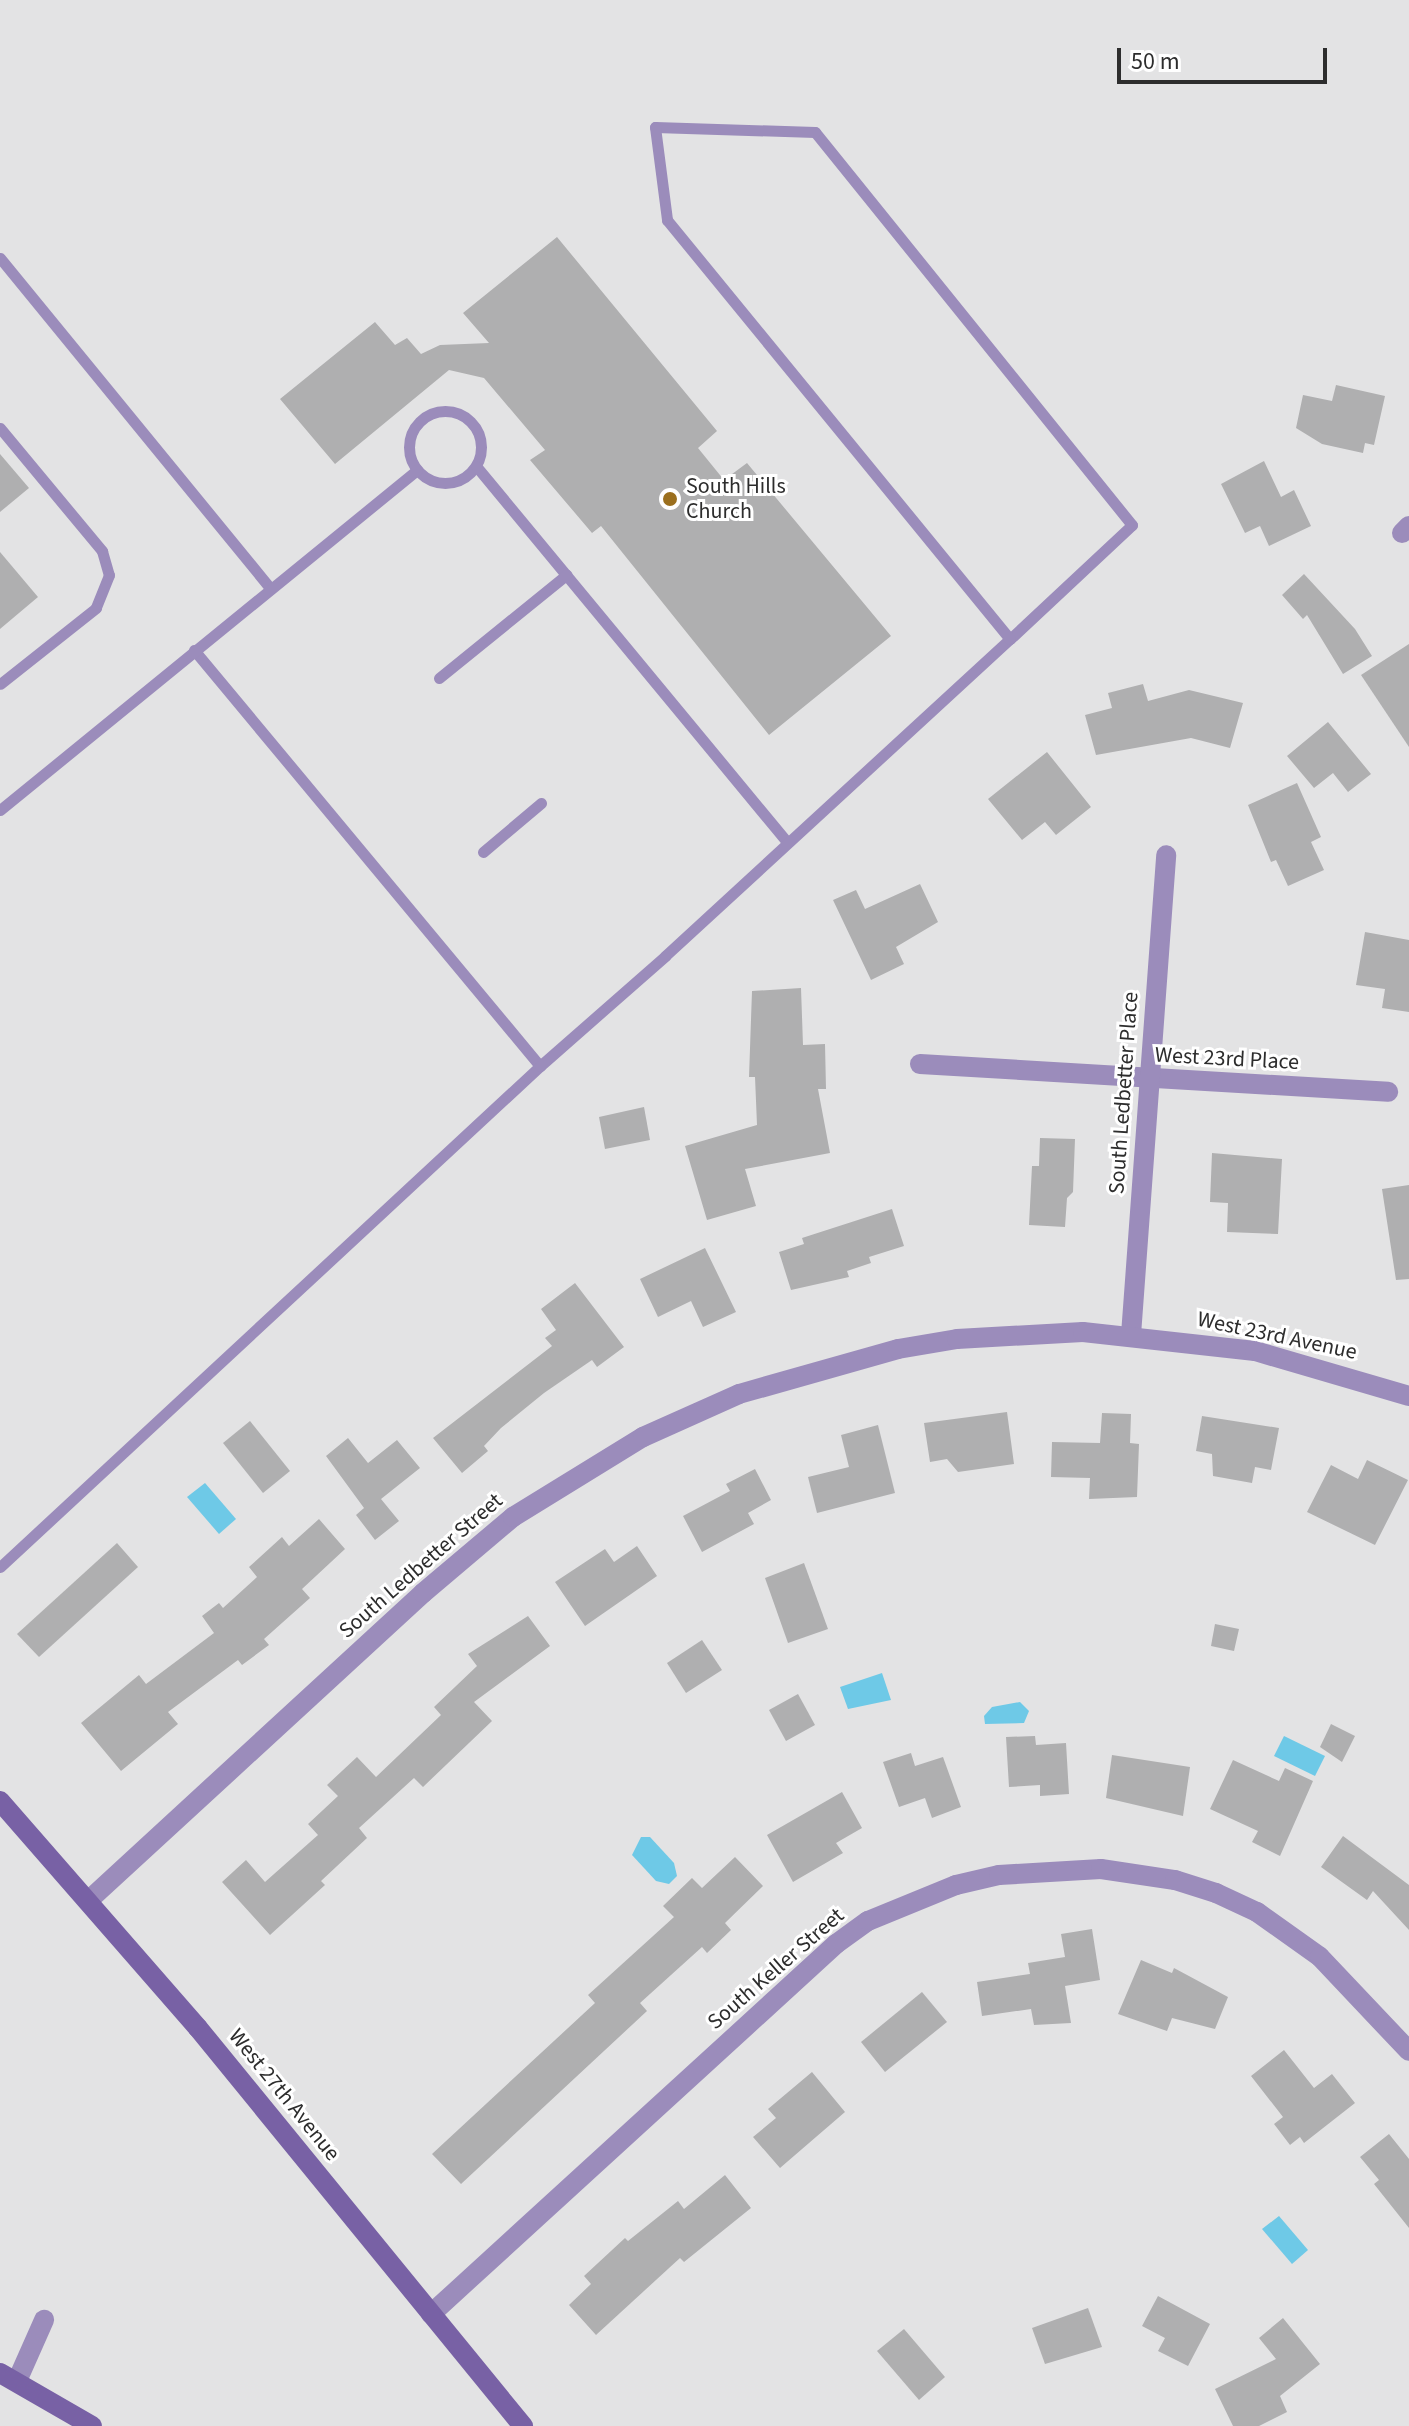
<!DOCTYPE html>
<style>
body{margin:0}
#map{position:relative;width:1409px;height:2426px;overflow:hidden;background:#e3e3e4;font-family:"Source Sans 3",sans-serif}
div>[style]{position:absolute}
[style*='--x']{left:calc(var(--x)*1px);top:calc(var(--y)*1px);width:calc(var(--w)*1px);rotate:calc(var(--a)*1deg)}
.water>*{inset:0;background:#6ec9e7}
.building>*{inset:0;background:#afafb0}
.lane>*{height:11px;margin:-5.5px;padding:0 5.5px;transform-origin:5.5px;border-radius:5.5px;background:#9b8cbb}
.lane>.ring{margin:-5.5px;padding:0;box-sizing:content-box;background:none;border:11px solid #9b8cbb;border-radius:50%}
.street>*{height:20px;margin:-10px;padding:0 10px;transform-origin:10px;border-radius:10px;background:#9b8cbb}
.secondary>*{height:20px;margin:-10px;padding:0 10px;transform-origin:10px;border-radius:10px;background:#7861a5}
.dots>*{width:22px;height:22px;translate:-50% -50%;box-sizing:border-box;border:4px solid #fff;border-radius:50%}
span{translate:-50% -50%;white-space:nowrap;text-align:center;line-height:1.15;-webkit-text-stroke:6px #fff;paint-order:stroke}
.poi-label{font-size:22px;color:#2d2d2d}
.left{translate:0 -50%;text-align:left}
.street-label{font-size:22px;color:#2d2d2d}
.scale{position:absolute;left:1117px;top:48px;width:210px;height:36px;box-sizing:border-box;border:4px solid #2d2d2d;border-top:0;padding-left:10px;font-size:24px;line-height:28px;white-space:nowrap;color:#2d2d2d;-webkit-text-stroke:6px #fff;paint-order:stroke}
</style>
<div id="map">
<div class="water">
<div style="clip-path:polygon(205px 1483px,236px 1519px,219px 1534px,187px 1497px)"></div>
<div style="clip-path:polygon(882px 1673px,891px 1700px,848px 1709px,840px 1687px)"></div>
<div style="clip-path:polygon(1020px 1702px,1029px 1711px,1024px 1723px,985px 1724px,984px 1716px,992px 1707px)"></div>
<div style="clip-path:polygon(1284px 1736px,1325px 1756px,1315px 1776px,1274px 1756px)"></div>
<div style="clip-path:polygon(641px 1837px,650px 1837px,674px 1863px,677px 1876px,669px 1884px,656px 1881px,632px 1855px)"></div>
<div style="clip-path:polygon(1279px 2216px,1308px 2250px,1292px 2264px,1262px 2229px)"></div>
</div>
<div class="building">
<div style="clip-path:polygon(557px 237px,717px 431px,698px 448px,724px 480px,747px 463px,891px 636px,769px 735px,601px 526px,592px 533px,530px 460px,545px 450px,484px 378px,449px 370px,335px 464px,280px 399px,375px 322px,395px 345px,407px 338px,421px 354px,440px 345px,489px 343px,463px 313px)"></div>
<div style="clip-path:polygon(1336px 385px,1385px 396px,1374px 445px,1365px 443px,1363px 453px,1322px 444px,1296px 428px,1303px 395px,1332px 401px)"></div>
<div style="clip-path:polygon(0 454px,29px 488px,0 512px)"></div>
<div style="clip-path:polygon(1264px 461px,1281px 497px,1294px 490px,1311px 526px,1269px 546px,1260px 526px,1245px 533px,1221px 484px)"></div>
<div style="clip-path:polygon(0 552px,38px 597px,0 629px)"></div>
<div style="clip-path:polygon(1304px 574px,1355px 629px,1372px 656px,1343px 674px,1307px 615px,1303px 619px,1282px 595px)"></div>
<div style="clip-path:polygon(1409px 644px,1409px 747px,1361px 675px)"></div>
<div style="clip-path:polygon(1143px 684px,1148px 701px,1189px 690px,1243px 703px,1230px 748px,1191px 738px,1096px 755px,1085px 715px,1112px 708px,1108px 693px)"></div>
<div style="clip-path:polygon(1328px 722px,1371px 774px,1348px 792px,1333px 773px,1314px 788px,1287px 756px)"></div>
<div style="clip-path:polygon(1047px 752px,1091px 807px,1056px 835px,1045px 822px,1022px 840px,988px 799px)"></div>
<div style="clip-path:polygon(1297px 783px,1321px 837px,1311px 842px,1324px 870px,1288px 886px,1276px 860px,1271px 862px,1248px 805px)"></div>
<div style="clip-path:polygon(920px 884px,938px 922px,896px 947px,904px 964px,871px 980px,833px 900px,856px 890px,865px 909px)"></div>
<div style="clip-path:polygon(1365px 932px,1409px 940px,1409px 1012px,1382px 1008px,1385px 989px,1356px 985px)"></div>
<div style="clip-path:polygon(801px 988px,803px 1045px,825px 1044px,826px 1089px,818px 1089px,830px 1153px,745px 1169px,756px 1206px,707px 1220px,685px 1146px,757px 1125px,755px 1077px,749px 1077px,752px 991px)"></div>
<div style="clip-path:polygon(644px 1107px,650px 1140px,605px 1149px,599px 1117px)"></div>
<div style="clip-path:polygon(1040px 1138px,1075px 1139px,1073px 1192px,1067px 1198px,1065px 1227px,1029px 1225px,1032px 1166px,1039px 1166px)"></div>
<div style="clip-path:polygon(1212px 1153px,1282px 1159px,1278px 1234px,1227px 1232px,1228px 1203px,1210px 1202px)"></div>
<div style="clip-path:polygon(1409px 1185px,1409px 1279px,1396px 1280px,1382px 1189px)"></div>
<div style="clip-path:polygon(892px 1209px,904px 1246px,869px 1257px,871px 1263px,847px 1271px,849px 1277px,791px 1290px,779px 1252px,804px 1244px,802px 1238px)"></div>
<div style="clip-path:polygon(705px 1248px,736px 1312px,703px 1327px,691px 1301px,658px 1317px,640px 1279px)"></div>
<div style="clip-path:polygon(575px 1283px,624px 1347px,597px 1367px,592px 1360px,544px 1393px,501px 1428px,484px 1446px,488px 1451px,462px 1473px,433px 1438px,552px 1346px,545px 1338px,556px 1330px,541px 1309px)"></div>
<div style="clip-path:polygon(1007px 1412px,1014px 1464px,958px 1472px,947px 1459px,930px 1462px,924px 1423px)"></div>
<div style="clip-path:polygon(1102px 1413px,1131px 1414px,1130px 1443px,1139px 1444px,1137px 1497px,1089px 1499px,1090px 1478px,1051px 1477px,1052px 1442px,1100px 1443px)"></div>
<div style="clip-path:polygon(1202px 1416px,1279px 1428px,1271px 1470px,1255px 1467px,1252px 1483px,1213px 1476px,1212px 1454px,1196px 1451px)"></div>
<div style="clip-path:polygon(250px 1421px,290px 1471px,263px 1493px,223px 1443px)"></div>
<div style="clip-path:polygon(878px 1425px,895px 1493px,817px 1513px,808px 1477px,849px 1467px,841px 1435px)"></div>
<div style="clip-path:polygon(348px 1438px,368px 1463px,397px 1440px,420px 1468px,381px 1499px,399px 1521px,375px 1540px,356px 1515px,364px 1508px,326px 1456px)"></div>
<div style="clip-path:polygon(1367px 1460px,1408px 1480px,1375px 1545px,1307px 1512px,1331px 1465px,1358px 1479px)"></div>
<div style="clip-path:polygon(755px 1469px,771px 1500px,748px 1513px,754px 1524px,702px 1552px,683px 1516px,730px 1491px,726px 1484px)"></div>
<div style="clip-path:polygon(319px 1519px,345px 1549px,302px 1589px,310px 1598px,264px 1639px,269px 1645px,242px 1665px,238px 1660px,168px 1712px,178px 1724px,121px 1771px,81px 1723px,139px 1675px,146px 1684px,214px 1633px,202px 1616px,219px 1603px,223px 1608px,257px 1577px,249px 1567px,282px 1537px,289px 1546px)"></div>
<div style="clip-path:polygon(117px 1543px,138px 1567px,39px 1657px,17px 1634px)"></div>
<div style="clip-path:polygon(637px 1546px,657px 1576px,585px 1626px,555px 1582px,605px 1549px,614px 1562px)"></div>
<div style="clip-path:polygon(804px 1563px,828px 1629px,788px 1643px,765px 1578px)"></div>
<div style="clip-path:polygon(528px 1616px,550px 1646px,474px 1702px,492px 1721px,423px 1787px,414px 1778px,359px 1828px,367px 1838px,321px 1881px,325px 1885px,270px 1935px,222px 1882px,246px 1860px,265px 1882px,318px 1835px,308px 1824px,338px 1796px,327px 1785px,357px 1757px,376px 1777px,441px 1715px,434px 1707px,477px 1666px,468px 1654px)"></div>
<div style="clip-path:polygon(1215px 1624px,1239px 1629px,1234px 1651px,1211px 1646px)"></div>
<div style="clip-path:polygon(702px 1640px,722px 1670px,686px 1693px,667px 1663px)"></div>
<div style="clip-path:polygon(798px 1694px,815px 1725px,786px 1741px,769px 1710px)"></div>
<div style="clip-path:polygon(1331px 1724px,1355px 1736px,1342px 1762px,1320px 1747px)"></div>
<div style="clip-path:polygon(1035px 1736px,1036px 1745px,1066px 1743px,1069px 1794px,1040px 1796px,1040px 1785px,1009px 1787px,1006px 1737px)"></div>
<div style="clip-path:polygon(911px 1753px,915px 1766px,943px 1757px,961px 1807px,932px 1818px,925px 1798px,899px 1807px,883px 1762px)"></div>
<div style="clip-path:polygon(1112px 1755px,1190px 1767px,1183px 1816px,1106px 1798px)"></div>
<div style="clip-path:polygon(1233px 1760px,1279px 1781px,1285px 1768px,1313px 1781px,1280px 1856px,1252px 1842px,1258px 1831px,1210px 1809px)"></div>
<div style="clip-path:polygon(842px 1792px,862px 1828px,836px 1843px,843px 1853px,793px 1882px,767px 1835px)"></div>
<div style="clip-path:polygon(1343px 1836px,1409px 1885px,1409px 1930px,1373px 1891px,1367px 1900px,1321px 1867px)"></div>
<div style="clip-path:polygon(735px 1857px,763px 1886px,725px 1923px,731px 1930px,707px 1953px,702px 1947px,640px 2003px,647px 2011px,461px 2184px,432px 2154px,595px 2003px,588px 1995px,674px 1917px,663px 1906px,692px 1878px,702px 1888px)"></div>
<div style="clip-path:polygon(1092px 1929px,1100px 1980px,1065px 1986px,1071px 2023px,1034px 2025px,1031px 2009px,982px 2016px,977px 1982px,1030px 1974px,1028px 1963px,1065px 1957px,1061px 1934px)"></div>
<div style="clip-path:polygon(1141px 1960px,1172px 1973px,1174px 1968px,1228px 1997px,1215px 2029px,1172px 2018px,1167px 2031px,1118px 2014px)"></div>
<div style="clip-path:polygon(922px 1992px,947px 2022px,885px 2072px,861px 2042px)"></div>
<div style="clip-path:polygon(1284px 2050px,1314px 2088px,1332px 2074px,1355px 2103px,1304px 2143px,1300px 2137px,1290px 2145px,1274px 2124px,1283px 2117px,1251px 2076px)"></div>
<div style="clip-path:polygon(812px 2072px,845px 2112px,780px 2168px,753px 2137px,776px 2118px,768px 2109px)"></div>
<div style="clip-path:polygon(1389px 2134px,1409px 2159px,1409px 2228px,1374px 2184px,1379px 2180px,1360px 2157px)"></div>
<div style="clip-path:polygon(725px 2175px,751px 2208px,684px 2262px,680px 2258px,596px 2335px,569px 2305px,591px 2284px,584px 2276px,625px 2238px,628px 2241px,678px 2201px,684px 2209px)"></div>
<div style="clip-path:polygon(1158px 2296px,1210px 2324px,1188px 2366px,1158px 2351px,1165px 2338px,1142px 2326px)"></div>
<div style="clip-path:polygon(1088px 2308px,1102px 2347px,1045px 2364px,1032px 2328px)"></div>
<div style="clip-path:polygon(1283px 2318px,1320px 2364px,1280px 2396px,1287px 2412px,1259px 2426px,1233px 2426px,1215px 2389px,1276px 2359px,1259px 2338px)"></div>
<div style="clip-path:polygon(904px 2329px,945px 2377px,919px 2400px,877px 2351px)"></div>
</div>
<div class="lane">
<div style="--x:0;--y:258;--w:426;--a:50.7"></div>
<div class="ring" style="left:409px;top:411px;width:61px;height:61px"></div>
<div style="--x:0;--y:428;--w:160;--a:50.3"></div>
<div style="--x:102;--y:551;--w:25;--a:74"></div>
<div style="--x:109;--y:575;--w:35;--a:112"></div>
<div style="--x:96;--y:608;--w:122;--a:141.6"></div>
<div style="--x:476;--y:466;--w:488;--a:50.4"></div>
<div style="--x:194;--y:650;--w:541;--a:50.25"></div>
<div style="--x:439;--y:678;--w:164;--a:-39"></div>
<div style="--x:0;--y:810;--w:538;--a:-39.19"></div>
<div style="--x:483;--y:852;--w:76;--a:-40.2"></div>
<div style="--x:0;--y:1567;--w:737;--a:-42.85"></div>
<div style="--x:540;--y:1066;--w:167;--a:-41.3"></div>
<div style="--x:665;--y:956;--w:469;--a:-42.6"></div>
<div style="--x:1010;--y:639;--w:167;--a:-43.1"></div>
<div style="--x:1132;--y:525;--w:505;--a:-128.89"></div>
<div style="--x:815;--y:132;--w:160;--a:-178.2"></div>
<div style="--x:655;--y:127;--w:94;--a:82.6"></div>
<div style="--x:667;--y:220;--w:541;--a:50.7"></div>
</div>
<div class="street">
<div style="--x:1402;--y:533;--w:10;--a:-45"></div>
<div style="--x:920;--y:1064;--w:469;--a:3.4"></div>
<div style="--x:1131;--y:1335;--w:481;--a:-85.8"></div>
<div style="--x:88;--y:1901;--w:455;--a:-42.6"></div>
<div style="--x:423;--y:1593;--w:118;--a:-40.2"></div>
<div style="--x:513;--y:1517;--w:153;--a:-31.6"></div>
<div style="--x:643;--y:1437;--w:105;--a:-24.1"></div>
<div style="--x:739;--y:1394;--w:165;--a:-15.8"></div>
<div style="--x:898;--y:1349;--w:60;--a:-9.6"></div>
<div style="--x:957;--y:1339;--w:126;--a:-3.2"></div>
<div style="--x:1083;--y:1332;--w:173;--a:6.3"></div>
<div style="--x:1255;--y:1351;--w:160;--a:16.3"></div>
<div style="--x:431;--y:2314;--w:549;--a:-42.41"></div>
<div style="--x:836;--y:1944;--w:39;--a:-36"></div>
<div style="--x:868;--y:1921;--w:95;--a:-22.2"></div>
<div style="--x:956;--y:1885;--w:44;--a:-13.1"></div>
<div style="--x:999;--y:1875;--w:102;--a:-3.4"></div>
<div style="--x:1101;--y:1869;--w:75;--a:8.5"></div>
<div style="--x:1175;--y:1880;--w:43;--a:17.6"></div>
<div style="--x:1216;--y:1893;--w:45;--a:24.9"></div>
<div style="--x:1257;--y:1912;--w:77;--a:35.5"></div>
<div style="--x:1320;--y:1957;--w:129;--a:46.6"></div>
<div style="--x:17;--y:2381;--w:67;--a:-66.1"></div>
</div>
<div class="secondary">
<div style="--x:0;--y:1801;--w:301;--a:48.9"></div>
<div style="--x:198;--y:2028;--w:514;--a:50.77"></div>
<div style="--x:0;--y:2373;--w:106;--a:29.9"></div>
</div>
<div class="dots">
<div style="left:670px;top:499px;background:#9b6f1e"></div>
</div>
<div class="poi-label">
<span class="left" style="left:686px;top:499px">South Hills<br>Church</span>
</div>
<div class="street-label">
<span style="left:1227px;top:1059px;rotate:3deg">West 23rd Place</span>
<span style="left:1124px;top:1093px;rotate:-86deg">South Ledbetter Place</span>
<span style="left:1277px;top:1336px;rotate:12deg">West 23rd Avenue</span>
<span style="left:421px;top:1566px;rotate:-41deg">South Ledbetter Street</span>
<span style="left:776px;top:1969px;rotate:-41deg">South Keller Street</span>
<span style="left:284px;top:2095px;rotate:51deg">West 27th Avenue</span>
</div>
<div class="scale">50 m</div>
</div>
